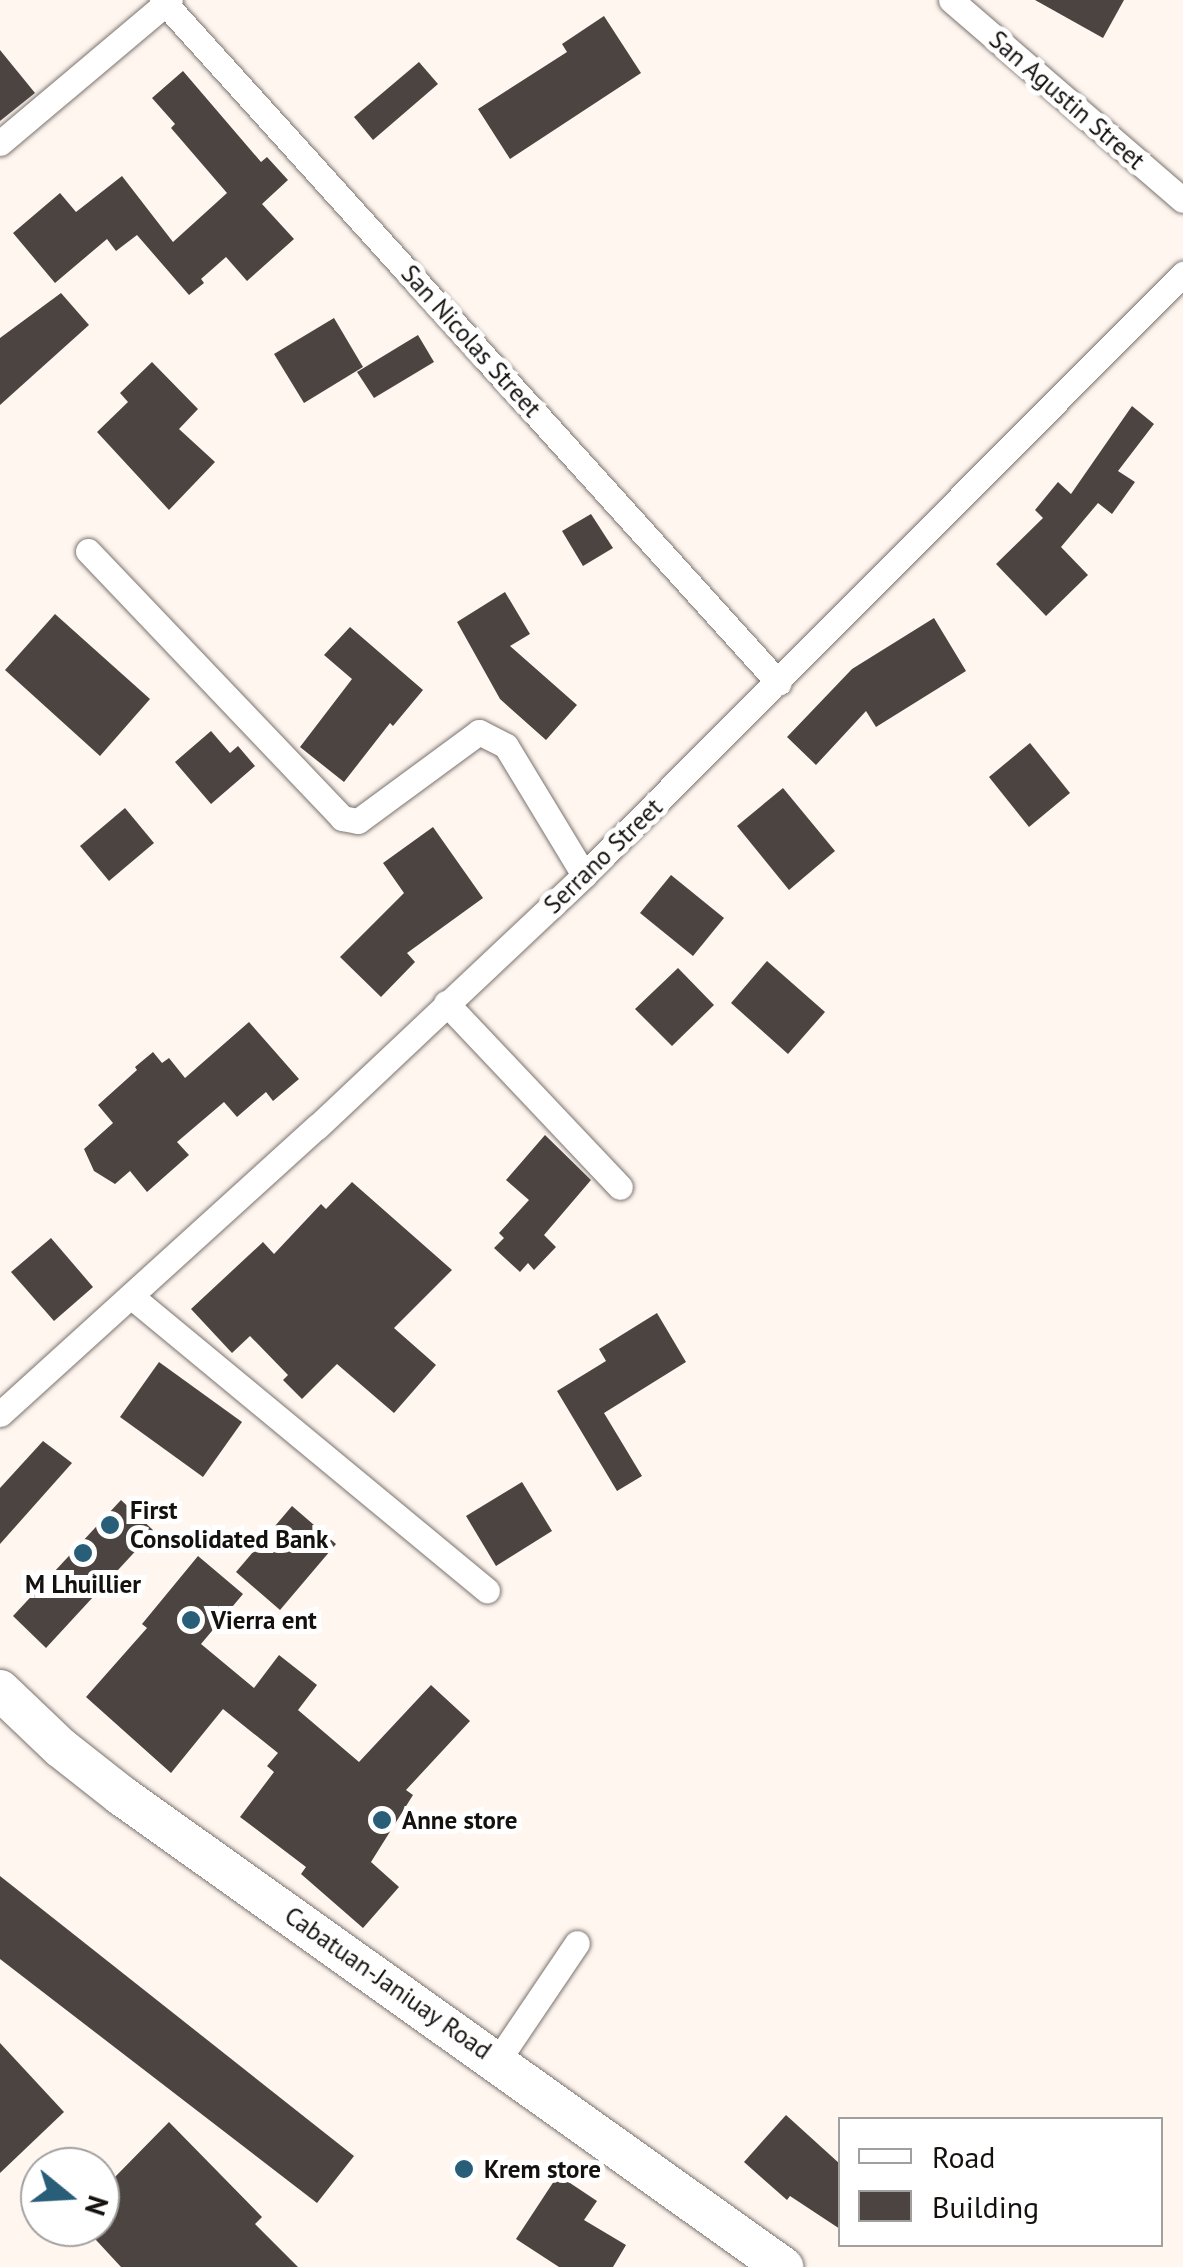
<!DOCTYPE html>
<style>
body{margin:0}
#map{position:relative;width:1183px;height:2267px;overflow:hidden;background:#fff6f0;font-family:"PT Sans",sans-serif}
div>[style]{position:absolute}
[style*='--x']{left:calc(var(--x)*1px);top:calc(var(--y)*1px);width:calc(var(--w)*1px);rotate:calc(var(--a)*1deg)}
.building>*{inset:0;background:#4b4440}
.roads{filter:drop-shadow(0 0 2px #7b736e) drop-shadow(0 0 2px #7b736e)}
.minor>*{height:25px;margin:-12.5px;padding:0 12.5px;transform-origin:12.5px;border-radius:12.5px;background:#fff}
.primary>*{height:40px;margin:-20px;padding:0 20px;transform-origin:20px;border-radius:20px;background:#fff}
.dots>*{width:28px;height:28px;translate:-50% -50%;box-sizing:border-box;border:5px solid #fff;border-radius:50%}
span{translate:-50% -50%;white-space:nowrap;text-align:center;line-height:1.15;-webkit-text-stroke:10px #fff;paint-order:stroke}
.street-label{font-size:25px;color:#14110f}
.poi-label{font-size:25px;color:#14110f;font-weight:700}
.left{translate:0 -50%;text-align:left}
.legend{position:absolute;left:838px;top:2117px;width:325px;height:130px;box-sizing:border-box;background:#fff;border:2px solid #a1a09f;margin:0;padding:12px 18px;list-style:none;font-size:30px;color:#14110f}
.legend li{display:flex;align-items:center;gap:20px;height:50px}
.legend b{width:50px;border:2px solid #a1a09f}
.north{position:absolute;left:20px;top:2147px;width:100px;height:100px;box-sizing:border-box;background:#fff;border:2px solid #a1a09f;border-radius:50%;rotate:108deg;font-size:28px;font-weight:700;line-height:40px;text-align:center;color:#14110f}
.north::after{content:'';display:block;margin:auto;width:35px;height:45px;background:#295e79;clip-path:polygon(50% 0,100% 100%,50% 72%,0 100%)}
</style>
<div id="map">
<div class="building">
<div style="clip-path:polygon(1035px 0,1124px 0,1103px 38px)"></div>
<div style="clip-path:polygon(604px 16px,641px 73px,510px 159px,478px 109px,567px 52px,562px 44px)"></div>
<div style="clip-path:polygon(0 50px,35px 93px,0 121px)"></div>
<div style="clip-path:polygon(419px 62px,438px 84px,373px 140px,354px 117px)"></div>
<div style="clip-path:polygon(183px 71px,261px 162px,267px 157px,288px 180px,262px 204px,294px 239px,247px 281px,226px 257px,201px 279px,199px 276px,204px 283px,189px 295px,137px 235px,116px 251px,107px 239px,55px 283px,13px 233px,60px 193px,76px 212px,122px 176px,173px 242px,227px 193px,171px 128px,175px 124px,152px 98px)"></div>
<div style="clip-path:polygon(61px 293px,89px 325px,0 405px,0 338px)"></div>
<div style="clip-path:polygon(334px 318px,363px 367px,304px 403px,274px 354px)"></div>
<div style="clip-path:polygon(418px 335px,434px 362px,374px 398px,357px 372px)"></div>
<div style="clip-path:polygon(152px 362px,198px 409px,179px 429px,215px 462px,169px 510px,97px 432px,128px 402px,120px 393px)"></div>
<div style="clip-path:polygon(1132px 406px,1154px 424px,1118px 471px,1135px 482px,1112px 514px,1098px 503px,1061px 547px,1088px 575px,1046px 616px,996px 564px,1043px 518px,1035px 510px,1058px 482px,1071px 494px)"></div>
<div style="clip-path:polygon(591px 514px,613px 548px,583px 566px,562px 531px)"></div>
<div style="clip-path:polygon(505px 592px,530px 634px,510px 646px,577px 705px,546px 740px,500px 699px,457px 622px)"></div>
<div style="clip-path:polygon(55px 614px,150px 699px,100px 756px,5px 670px)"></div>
<div style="clip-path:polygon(934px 618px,966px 671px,876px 727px,866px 711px,816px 765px,787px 737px,852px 669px)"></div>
<div style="clip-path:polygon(350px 627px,423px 690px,393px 726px,390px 723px,344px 782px,300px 747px,352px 679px,324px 655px)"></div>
<div style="clip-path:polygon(211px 731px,230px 753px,238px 746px,255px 766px,211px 804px,175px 762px)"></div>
<div style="clip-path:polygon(1030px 743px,1070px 793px,1029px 827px,989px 777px)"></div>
<div style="clip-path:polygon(783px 788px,835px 851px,789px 890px,737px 826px)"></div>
<div style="clip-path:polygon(125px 808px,154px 843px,109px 881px,80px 846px)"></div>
<div style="clip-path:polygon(433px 827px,483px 898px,407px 953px,415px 962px,381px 997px,340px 957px,404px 893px,383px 863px)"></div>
<div style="clip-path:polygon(671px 875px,724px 918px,693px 956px,640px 913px)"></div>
<div style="clip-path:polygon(767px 961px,825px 1012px,788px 1054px,731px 1003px)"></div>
<div style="clip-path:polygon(678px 968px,714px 1005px,672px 1046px,635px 1009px)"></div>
<div style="clip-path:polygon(249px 1022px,299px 1079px,273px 1101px,266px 1092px,237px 1117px,224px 1102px,177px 1142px,189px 1155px,147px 1192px,130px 1171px,115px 1184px,94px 1171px,84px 1149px,113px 1123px,98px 1105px,137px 1070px,135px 1067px,153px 1052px,162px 1063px,169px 1058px,185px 1078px)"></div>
<div style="clip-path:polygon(545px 1135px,591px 1180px,544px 1235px,556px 1247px,534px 1270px,528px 1263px,520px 1272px,494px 1248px,504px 1238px,499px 1233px,529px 1200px,506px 1180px)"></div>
<div style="clip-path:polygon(352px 1182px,452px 1270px,394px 1328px,436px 1365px,394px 1413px,337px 1364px,302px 1399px,283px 1380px,288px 1375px,250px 1336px,232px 1353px,191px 1309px,263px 1242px,274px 1254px,321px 1204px,326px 1209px)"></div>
<div style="clip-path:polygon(51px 1238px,93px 1287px,54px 1321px,11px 1272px)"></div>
<div style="clip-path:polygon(657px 1313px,686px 1362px,604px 1413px,642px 1476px,617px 1491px,557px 1391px,606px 1361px,599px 1349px)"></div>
<div style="clip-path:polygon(159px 1362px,242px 1422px,203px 1477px,120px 1417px)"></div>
<div style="clip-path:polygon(43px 1441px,72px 1463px,0 1544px,0 1488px)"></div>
<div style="clip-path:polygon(522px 1482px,552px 1531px,496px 1566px,466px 1516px)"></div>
<div style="clip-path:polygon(121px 1500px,154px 1531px,46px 1648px,13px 1616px)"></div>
<div style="clip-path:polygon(292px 1506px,336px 1544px,280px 1610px,236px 1572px)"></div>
<div style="clip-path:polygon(198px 1556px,243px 1594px,201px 1644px,254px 1688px,279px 1655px,317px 1685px,298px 1710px,359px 1762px,431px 1685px,470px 1721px,406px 1790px,413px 1795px,371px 1862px,399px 1887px,363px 1928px,301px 1874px,306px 1867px,240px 1817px,274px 1772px,267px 1766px,278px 1753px,223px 1709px,171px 1773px,86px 1697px,147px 1628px,142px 1624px)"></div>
<div style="clip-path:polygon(0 1876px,354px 2156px,317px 2203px,0 1959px)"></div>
<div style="clip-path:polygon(0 2043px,64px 2112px,0 2173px)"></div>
<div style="clip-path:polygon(786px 2115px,840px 2164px,840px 2229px,790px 2196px,787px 2200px,744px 2162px)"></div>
<div style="clip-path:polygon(169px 2122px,262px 2217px,255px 2224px,298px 2267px,121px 2267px,84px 2227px,100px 2227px,100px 2165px,113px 2179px)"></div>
<div style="clip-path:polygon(558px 2175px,597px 2201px,584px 2220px,626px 2245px,613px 2267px,559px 2267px,516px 2239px)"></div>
</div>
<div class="roads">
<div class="minor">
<div style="--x:162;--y:0;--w:920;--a:47.91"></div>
<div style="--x:951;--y:0;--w:306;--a:40.8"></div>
<div style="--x:0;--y:143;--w:222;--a:-40.1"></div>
<div style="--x:88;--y:551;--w:369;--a:46.4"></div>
<div style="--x:342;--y:818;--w:16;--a:11"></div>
<div style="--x:358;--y:821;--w:150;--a:-36.3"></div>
<div style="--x:479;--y:732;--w:30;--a:27"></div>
<div style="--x:506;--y:746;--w:151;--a:58.8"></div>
<div style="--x:446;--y:1003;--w:253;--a:46.6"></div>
<div style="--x:131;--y:1296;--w:462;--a:39.6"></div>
<div style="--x:0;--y:1414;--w:428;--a:-42.2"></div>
<div style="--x:317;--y:1127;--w:367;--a:-43.3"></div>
<div style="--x:584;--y:875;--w:849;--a:-45.1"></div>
<div style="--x:498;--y:2060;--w:141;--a:-56"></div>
</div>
<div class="primary">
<div style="--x:0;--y:1690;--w:84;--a:43.6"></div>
<div style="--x:61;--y:1748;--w:78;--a:38.2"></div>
<div style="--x:122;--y:1796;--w:812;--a:35.47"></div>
</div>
</div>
<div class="dots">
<div style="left:110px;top:1525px;background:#295e79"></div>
<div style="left:83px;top:1553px;background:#295e79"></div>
<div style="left:191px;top:1620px;background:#295e79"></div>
<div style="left:382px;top:1820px;background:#295e79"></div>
<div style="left:464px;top:2169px;background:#295e79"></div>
</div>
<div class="street-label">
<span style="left:1067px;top:100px;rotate:41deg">San Agustin Street</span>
<span style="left:471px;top:341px;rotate:48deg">San Nicolas Street</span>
<span style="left:603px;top:856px;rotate:-44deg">Serrano Street</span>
<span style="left:388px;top:1983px;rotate:35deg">Cabatuan-Janiuay Road</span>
</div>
<div class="poi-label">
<span class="left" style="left:130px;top:1525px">First<br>Consolidated Bank</span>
<span style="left:83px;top:1584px">M Lhuillier</span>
<span class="left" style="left:211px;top:1620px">Vierra ent</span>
<span class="left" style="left:402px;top:1820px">Anne store</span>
<span class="left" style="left:484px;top:2169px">Krem store</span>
</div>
<ul class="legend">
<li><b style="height:12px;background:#fff"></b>Road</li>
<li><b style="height:28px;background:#4b4440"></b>Building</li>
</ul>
<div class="north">N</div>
</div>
